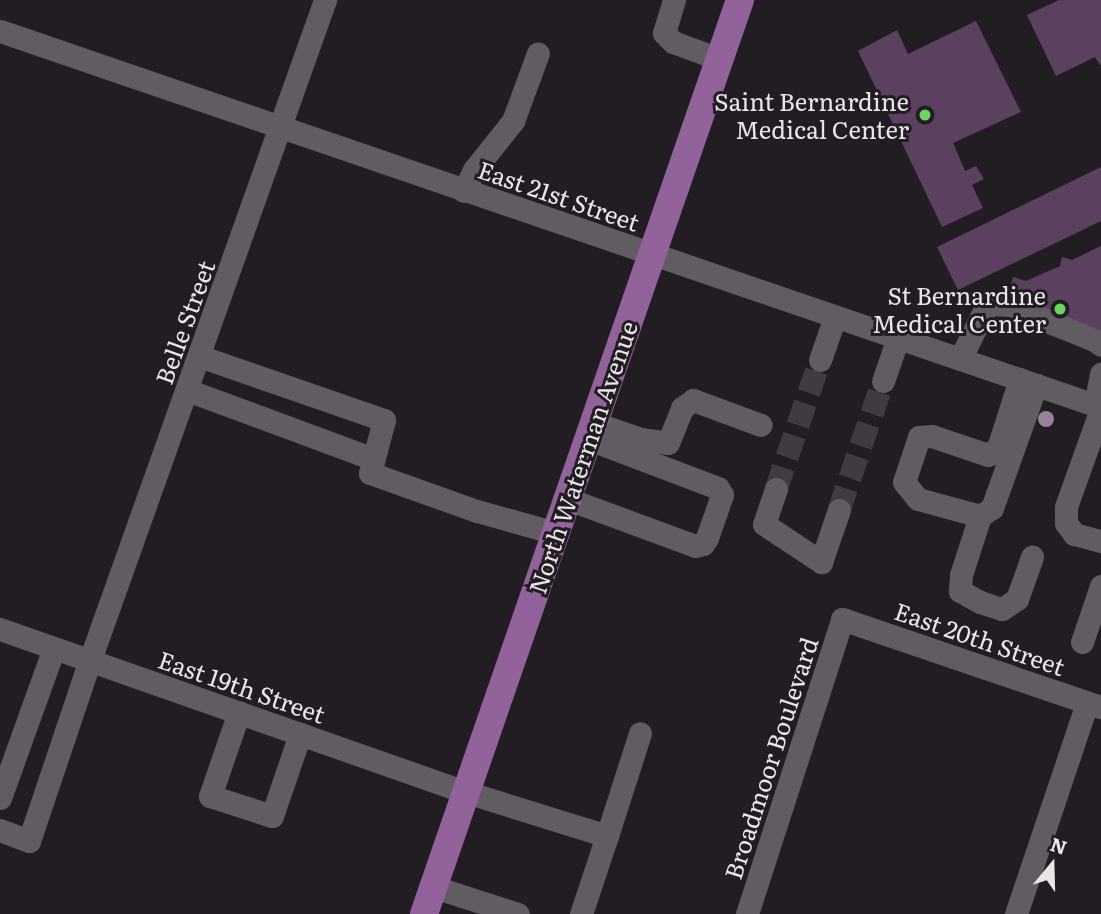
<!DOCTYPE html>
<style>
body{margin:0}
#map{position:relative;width:1101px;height:914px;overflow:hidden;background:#211d22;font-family:Literata,serif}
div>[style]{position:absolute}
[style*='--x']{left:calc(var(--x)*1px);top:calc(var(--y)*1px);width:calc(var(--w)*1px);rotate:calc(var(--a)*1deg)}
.building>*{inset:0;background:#5b415f}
.minor-tunnel>*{height:23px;margin-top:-11.5px;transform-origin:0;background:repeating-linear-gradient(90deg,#3f3b40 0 23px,transparent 0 34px)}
.minor>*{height:23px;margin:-11.5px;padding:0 11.5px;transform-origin:11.5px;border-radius:11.5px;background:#615b62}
.major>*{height:28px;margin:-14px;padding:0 14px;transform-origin:14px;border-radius:14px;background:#92629a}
.trees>*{width:16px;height:16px;margin:-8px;border-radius:50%;background:#98819b}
.dots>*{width:19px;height:19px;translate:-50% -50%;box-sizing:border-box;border:4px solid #211d22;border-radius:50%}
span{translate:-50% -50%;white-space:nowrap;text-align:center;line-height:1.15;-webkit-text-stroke:6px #211d22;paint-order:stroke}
.poi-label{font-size:24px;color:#e8e4e8}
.right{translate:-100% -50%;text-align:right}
.street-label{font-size:24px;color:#e8e4e8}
.north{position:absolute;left:1017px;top:830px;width:70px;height:70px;-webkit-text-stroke:5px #211d22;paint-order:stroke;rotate:19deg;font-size:19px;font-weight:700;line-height:28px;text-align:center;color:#e8e4e8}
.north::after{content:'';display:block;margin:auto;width:24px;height:32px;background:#e8e4e8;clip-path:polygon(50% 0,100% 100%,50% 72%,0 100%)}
</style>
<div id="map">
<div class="building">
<div style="clip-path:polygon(1059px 0,1101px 0,1101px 66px,1095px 57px,1056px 76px,1027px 15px)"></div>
<div style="clip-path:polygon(976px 21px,1021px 112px,953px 143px,965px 171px,976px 166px,984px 179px,972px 185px,983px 208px,942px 227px,858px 51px,897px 30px,908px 54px)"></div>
<div style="clip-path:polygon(1101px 167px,1101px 221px,958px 290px,937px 247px)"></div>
<div style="clip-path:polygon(1101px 246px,1101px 339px,1082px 347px,1027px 327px,1009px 290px,1013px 277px,1026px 281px,1060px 266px,1062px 257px,1072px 260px)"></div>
</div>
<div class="minor-tunnel">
<div style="--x:776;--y:489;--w:136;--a:-71.2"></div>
<div style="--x:839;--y:510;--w:136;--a:-71.2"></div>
</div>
<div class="minor">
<div style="--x:674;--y:0;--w:34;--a:107"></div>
<div style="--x:664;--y:33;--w:13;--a:45"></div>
<div style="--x:673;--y:42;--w:49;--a:20.3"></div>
<div style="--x:0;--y:31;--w:1163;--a:18.86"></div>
<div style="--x:464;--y:191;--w:23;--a:-65"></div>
<div style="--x:474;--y:170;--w:63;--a:-51.5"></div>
<div style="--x:513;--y:121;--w:72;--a:-69.8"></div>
<div style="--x:199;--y:356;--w:196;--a:19.1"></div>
<div style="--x:384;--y:420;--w:55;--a:104.8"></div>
<div style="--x:370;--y:473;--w:114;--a:19.6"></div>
<div style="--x:477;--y:511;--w:82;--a:15.6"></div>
<div style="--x:960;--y:359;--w:56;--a:-63.4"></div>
<div style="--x:985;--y:309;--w:9;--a:-36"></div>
<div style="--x:992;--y:304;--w:18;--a:3"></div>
<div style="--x:1010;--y:305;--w:93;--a:22.7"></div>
<div style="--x:1096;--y:341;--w:6;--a:39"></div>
<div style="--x:820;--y:360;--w:46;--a:-70.8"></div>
<div style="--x:1020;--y:379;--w:72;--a:107.7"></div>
<div style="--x:998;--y:448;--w:12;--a:145"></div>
<div style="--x:988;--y:455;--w:59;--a:-161.3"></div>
<div style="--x:932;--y:436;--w:13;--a:176"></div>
<div style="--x:919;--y:437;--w:47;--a:108.4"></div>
<div style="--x:904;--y:482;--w:22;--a:51"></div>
<div style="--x:918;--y:499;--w:64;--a:15.3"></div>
<div style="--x:980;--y:516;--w:14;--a:-34"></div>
<div style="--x:992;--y:508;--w:131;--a:-70.3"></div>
<div style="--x:883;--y:381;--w:46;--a:-70.8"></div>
<div style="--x:187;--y:390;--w:199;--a:20.3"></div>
<div style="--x:1095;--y:405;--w:32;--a:-79"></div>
<div style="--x:1101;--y:409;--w:104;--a:109.7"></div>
<div style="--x:1066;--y:507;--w:16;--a:90"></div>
<div style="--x:1066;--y:523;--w:14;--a:54"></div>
<div style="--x:1074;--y:534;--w:28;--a:15"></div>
<div style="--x:594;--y:423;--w:50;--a:18.8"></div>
<div style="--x:641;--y:439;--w:27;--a:8"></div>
<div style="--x:668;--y:443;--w:38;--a:-68"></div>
<div style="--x:682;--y:408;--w:14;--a:-36"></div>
<div style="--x:693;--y:400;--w:72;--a:20.2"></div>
<div style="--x:776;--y:489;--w:37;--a:109"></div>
<div style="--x:764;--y:524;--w:69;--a:33.7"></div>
<div style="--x:821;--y:562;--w:55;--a:-70.9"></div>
<div style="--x:568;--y:499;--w:135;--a:20.3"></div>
<div style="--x:695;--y:546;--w:8;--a:-14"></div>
<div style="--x:703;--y:544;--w:7;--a:-56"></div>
<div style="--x:707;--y:538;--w:46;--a:-70.8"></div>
<div style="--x:722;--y:495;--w:8;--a:-120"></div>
<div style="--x:718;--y:488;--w:139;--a:-159.3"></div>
<div style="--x:980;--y:516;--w:62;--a:107.9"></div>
<div style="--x:961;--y:575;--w:16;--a:94"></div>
<div style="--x:960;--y:591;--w:23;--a:29"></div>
<div style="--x:980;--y:602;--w:23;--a:18"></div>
<div style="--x:1002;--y:609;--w:18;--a:-34"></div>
<div style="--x:1017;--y:599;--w:45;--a:-70.3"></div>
<div style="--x:0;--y:629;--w:494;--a:19.3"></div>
<div style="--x:466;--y:792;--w:148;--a:17.3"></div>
<div style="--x:607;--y:836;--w:108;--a:-72.2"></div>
<div style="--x:1082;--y:642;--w:59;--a:-71.3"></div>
<div style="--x:239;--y:712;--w:89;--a:109"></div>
<div style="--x:210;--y:796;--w:65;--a:17.9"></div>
<div style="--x:272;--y:816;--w:87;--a:-71.1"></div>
<div style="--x:0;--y:798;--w:159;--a:-70.2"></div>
<div style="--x:0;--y:830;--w:31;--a:21"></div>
<div style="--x:29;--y:841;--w:191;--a:-71.4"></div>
<div style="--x:90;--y:660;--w:701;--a:-70.4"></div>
<div style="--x:434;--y:887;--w:88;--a:17.8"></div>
<div style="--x:581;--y:914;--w:82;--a:-71.6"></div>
<div style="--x:747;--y:914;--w:310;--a:-72.1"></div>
<div style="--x:842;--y:619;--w:274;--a:18.8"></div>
<div style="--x:1016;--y:914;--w:223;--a:-71.4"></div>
</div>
<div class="major">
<div style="--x:424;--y:914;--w:967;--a:-70.93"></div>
</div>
<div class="trees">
<div style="left:1046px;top:419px"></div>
</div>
<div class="dots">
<div style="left:925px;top:115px;background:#6cd362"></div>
<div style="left:1060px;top:309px;background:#6cd362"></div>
</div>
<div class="poi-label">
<span class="right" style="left:909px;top:115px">Saint Bernardine<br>Medical Center</span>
<span class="right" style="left:1046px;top:309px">St Bernardine<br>Medical Center</span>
</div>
<div class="street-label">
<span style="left:559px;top:195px;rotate:19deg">East 21st Street</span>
<span style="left:184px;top:322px;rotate:-70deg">Belle Street</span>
<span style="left:582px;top:457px;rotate:-71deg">North Waterman Avenue</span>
<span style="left:980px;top:638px;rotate:19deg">East 20th Street</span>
<span style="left:242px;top:686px;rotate:19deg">East 19th Street</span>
<span style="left:770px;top:758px;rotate:-72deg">Broadmoor Boulevard</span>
</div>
<div class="north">N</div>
</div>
